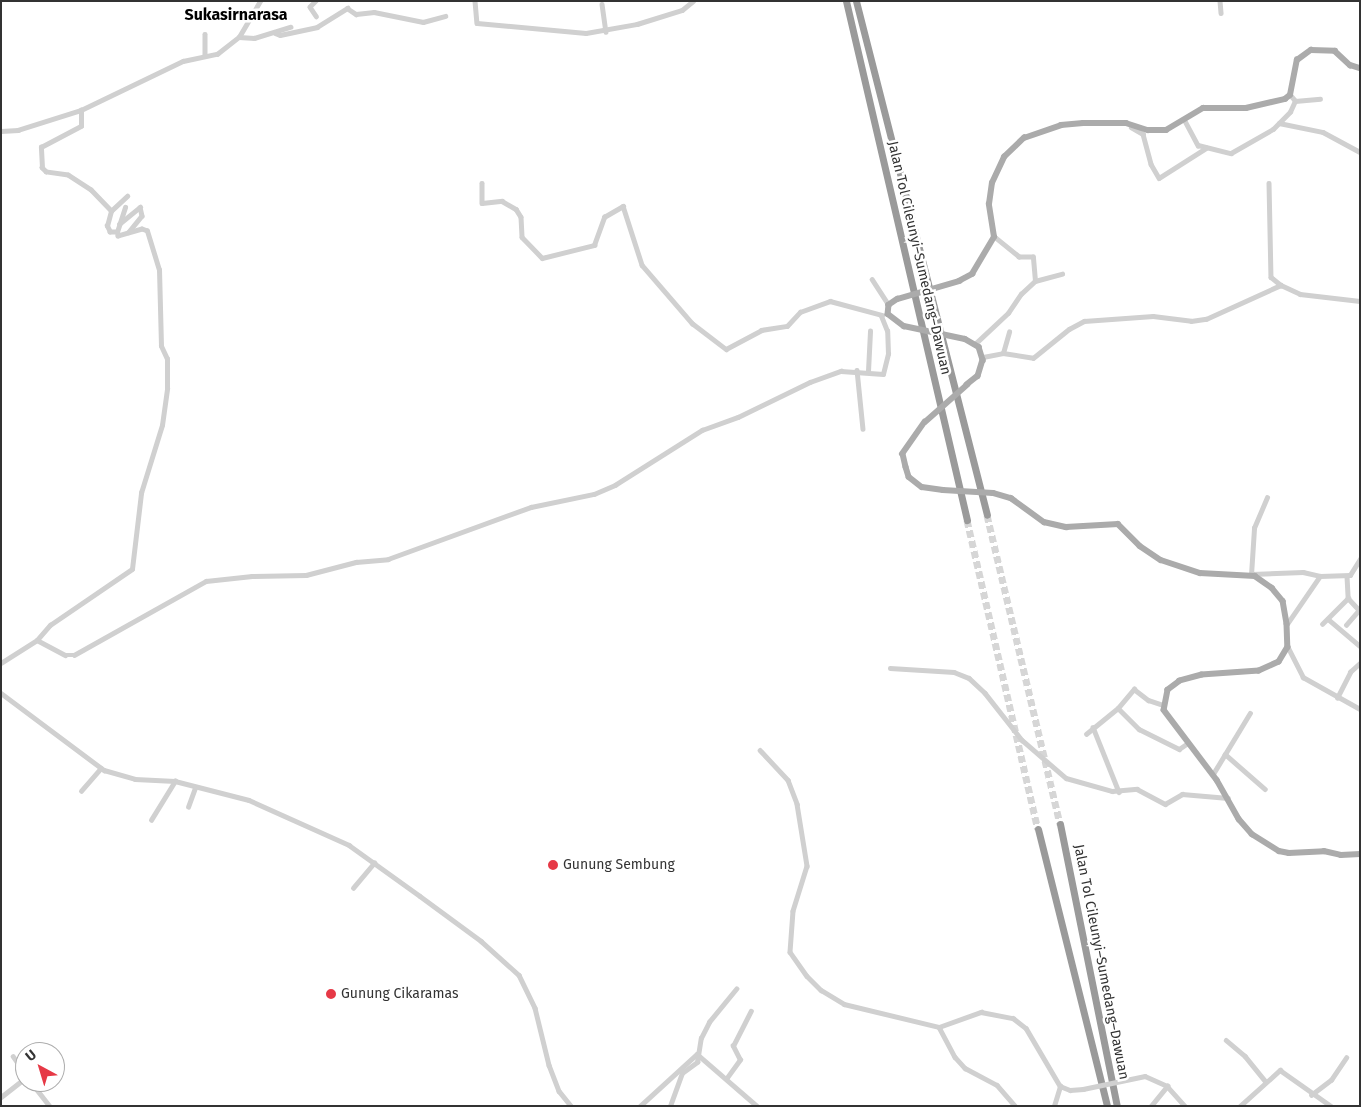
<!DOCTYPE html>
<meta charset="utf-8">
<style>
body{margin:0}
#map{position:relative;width:1361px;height:1107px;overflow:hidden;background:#fff;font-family:"Fira Sans",sans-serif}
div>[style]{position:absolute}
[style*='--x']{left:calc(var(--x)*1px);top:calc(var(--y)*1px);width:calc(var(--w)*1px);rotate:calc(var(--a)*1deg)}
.highway-tunnel>*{height:7px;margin-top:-3.5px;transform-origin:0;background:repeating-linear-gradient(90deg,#d6d6d6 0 7px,transparent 0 10.5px)}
.minor>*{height:4.5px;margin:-2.25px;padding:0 2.25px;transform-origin:2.25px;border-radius:2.25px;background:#d0d0d0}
.major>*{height:5.5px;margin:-2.75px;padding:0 2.75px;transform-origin:2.75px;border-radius:2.75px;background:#ababab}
.highway>*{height:7px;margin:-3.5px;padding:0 3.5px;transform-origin:3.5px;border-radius:3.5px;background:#9a9a9a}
.minor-bridge>*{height:4.5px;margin:-2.25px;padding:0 2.25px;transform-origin:2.25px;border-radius:2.25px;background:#d0d0d0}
.major-bridge>*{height:5.5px;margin:-2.75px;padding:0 2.75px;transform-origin:2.75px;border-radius:2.75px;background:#ababab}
.dots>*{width:14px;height:14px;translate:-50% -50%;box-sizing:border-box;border:2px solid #fff;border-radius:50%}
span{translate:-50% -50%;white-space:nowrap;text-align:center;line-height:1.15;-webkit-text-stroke:5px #fff;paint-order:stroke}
.street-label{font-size:14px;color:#333}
.poi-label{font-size:14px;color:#333}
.left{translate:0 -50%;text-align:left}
.quarter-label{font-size:16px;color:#000;font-weight:700}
.frame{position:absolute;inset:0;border:2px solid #333;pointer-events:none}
.north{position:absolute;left:15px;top:1042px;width:50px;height:50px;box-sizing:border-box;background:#fff;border:1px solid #adadad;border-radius:50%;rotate:321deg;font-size:14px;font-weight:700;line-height:20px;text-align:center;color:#333}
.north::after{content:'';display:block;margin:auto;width:18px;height:22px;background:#e63946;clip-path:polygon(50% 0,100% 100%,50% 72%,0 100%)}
</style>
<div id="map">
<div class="highway-tunnel">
<div style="--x:987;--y:515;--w:318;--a:76.7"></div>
<div style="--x:967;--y:520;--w:317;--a:77.1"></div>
</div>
<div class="minor">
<div style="--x:316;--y:1;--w:8;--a:135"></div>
<div style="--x:310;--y:7;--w:11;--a:56"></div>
<div style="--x:475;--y:1;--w:22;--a:85"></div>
<div style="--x:477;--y:23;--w:109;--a:5.2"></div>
<div style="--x:586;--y:33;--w:52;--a:-10"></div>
<div style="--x:637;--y:24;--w:47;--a:-17.3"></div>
<div style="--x:682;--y:10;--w:14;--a:-39"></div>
<div style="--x:1220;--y:1;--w:12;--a:85"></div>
<div style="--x:602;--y:4;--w:28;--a:82"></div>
<div style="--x:275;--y:33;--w:5;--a:22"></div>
<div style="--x:280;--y:35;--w:38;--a:-12"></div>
<div style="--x:317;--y:27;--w:36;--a:-32"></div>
<div style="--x:347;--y:8;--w:11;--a:34"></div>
<div style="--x:356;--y:14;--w:18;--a:-6"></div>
<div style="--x:374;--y:12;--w:50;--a:11.5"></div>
<div style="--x:423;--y:22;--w:23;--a:-15"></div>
<div style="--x:205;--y:34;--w:21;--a:90"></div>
<div style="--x:239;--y:37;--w:15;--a:4"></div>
<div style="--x:254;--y:38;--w:38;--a:-17"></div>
<div style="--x:1295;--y:101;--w:25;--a:-5"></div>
<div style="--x:1184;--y:119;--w:30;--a:62"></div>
<div style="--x:1198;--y:145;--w:34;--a:14"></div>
<div style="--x:1231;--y:153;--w:48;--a:-29.7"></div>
<div style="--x:1273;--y:129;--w:24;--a:-45"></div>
<div style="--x:1290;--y:112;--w:12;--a:-66"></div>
<div style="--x:1295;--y:101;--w:8;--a:-130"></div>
<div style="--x:1279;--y:123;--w:45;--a:11.6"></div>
<div style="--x:1323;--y:132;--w:42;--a:28.4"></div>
<div style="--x:1131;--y:127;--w:14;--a:30"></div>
<div style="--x:1143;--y:134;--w:31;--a:75"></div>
<div style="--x:1151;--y:164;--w:16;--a:60"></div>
<div style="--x:1159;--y:178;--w:56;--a:-32.6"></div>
<div style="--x:1;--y:131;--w:17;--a:-3"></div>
<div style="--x:18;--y:130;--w:66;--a:-17.6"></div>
<div style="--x:81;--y:110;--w:113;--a:-25.7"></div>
<div style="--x:183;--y:61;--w:35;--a:-12"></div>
<div style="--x:217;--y:54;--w:28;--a:-38"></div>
<div style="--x:239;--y:37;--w:42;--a:-59.7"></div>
<div style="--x:482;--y:183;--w:20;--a:90"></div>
<div style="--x:482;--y:203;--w:20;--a:-6"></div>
<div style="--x:502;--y:201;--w:16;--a:30"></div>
<div style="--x:516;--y:209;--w:9;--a:58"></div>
<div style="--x:521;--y:217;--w:20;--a:87"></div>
<div style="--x:522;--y:237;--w:29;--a:46"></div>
<div style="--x:542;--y:258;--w:54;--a:-14"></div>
<div style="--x:594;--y:245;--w:30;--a:-70"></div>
<div style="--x:604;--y:217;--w:22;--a:-30"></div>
<div style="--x:623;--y:206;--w:62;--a:72.1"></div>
<div style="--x:642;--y:265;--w:77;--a:49.2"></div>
<div style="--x:692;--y:323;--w:43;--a:37.4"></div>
<div style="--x:726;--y:349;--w:40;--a:-28"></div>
<div style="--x:761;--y:330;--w:26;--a:-9"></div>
<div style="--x:787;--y:326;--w:19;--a:-47"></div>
<div style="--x:800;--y:312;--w:32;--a:-20"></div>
<div style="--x:830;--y:301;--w:54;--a:15.1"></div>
<div style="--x:1269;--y:183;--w:94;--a:88.8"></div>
<div style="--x:1271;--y:277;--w:13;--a:39"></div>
<div style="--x:111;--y:211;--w:22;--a:-43"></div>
<div style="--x:119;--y:224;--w:27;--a:-39"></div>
<div style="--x:140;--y:207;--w:9;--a:77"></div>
<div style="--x:142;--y:216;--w:21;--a:129"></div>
<div style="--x:117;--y:232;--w:26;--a:-72"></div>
<div style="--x:872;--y:279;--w:31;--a:57"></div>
<div style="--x:1035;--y:281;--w:28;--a:-15"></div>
<div style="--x:976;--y:343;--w:44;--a:-43.2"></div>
<div style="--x:1008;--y:313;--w:23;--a:-56"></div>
<div style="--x:1021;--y:294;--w:19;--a:-43"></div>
<div style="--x:1035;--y:281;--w:24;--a:-95"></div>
<div style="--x:1033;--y:257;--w:14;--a:180"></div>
<div style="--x:1019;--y:257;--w:32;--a:-141"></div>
<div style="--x:1003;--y:353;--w:22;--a:-74"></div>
<div style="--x:983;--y:357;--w:20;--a:-11"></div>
<div style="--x:1003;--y:353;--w:30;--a:9"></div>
<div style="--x:1033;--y:358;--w:46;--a:-38.9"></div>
<div style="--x:1069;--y:329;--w:17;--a:-28"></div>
<div style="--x:1084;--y:321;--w:69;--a:-4.1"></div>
<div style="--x:1153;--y:316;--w:38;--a:7"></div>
<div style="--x:1191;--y:321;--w:15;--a:-8"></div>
<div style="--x:1206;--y:319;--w:82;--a:-24.4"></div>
<div style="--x:1281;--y:285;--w:21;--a:25"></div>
<div style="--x:1300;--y:294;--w:60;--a:6.7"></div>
<div style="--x:857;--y:370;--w:59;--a:84.2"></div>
<div style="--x:868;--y:371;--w:40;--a:-87.1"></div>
<div style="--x:1252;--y:574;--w:51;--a:-2.2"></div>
<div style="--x:1303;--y:572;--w:17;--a:13"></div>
<div style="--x:1251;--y:575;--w:47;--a:-86.3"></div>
<div style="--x:1254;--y:528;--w:33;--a:-67"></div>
<div style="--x:1347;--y:576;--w:22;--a:87"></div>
<div style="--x:1348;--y:598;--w:18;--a:47"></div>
<div style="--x:1328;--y:619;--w:42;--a:40.2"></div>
<div style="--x:1287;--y:624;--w:58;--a:-55.5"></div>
<div style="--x:1320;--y:576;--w:30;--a:-2"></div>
<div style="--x:1350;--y:575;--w:19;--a:-58"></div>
<div style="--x:1322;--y:624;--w:37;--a:-45"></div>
<div style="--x:1346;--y:625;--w:18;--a:-49"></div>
<div style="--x:37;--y:640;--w:20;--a:-49"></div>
<div style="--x:50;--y:625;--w:99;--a:-34.3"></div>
<div style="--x:132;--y:569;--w:77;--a:-83.2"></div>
<div style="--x:141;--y:493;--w:71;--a:-72.8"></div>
<div style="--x:162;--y:425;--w:37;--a:-82"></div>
<div style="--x:167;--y:388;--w:29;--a:-90"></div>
<div style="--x:167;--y:359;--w:14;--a:-115"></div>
<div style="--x:161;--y:346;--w:76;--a:-91.5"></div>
<div style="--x:159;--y:270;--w:41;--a:-107.1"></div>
<div style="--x:147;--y:231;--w:5;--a:-158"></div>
<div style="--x:142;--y:229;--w:25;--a:164"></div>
<div style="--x:118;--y:236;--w:4;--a:-104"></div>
<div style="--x:117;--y:232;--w:7;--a:180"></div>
<div style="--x:110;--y:232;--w:7;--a:-117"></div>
<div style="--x:107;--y:226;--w:16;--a:-75"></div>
<div style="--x:111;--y:211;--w:29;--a:-134"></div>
<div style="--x:91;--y:190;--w:27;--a:-147"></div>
<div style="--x:68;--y:175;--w:22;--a:-172"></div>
<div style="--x:46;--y:172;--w:6;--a:-135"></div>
<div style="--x:42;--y:168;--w:21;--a:-93"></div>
<div style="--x:41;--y:147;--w:45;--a:-27.7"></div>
<div style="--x:81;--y:126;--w:16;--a:-90"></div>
<div style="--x:1288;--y:647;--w:34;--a:63"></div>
<div style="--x:1303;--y:677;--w:65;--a:29.3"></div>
<div style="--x:1;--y:663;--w:43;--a:-32.6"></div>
<div style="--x:37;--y:640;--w:32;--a:28"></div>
<div style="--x:65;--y:655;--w:9;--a:0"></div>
<div style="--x:74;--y:655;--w:151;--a:-29.3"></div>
<div style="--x:206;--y:581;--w:46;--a:-6.2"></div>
<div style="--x:252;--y:576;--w:54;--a:-1.1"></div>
<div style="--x:306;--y:575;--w:52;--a:-14.6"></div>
<div style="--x:356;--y:562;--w:32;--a:-5"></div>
<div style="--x:388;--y:559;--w:152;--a:-20"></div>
<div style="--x:531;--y:507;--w:64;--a:-11.7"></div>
<div style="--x:594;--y:494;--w:23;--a:-23"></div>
<div style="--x:615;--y:485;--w:103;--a:-32.3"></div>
<div style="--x:702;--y:430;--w:38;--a:-20"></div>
<div style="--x:738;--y:417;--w:80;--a:-25.9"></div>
<div style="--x:810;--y:382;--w:33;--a:-20"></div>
<div style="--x:841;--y:371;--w:42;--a:4.1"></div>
<div style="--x:883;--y:374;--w:21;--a:-76"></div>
<div style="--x:888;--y:354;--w:23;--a:-92"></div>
<div style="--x:887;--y:331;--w:16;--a:-112"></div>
<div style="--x:890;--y:668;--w:64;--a:3.6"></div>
<div style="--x:954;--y:672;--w:16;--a:22"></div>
<div style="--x:969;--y:678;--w:22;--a:43"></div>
<div style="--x:985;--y:693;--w:60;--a:51.8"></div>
<div style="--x:1022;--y:740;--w:58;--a:40.8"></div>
<div style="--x:1066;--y:778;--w:48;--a:15.8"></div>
<div style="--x:1112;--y:791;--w:25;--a:-5"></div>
<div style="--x:1137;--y:789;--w:32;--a:28"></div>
<div style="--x:1165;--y:804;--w:20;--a:-30"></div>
<div style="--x:1182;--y:794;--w:46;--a:5"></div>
<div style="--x:1;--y:693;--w:129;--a:36.8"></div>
<div style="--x:104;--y:770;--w:32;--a:16"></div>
<div style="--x:135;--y:779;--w:40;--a:2.9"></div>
<div style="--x:175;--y:781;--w:76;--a:14.4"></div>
<div style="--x:249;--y:800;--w:110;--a:24.2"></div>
<div style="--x:349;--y:845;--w:87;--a:35.7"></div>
<div style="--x:420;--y:896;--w:76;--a:36.4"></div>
<div style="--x:481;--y:941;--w:51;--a:41.8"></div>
<div style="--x:519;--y:975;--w:37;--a:64"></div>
<div style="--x:535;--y:1008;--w:59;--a:76.2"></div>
<div style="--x:549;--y:1065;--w:28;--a:69"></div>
<div style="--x:559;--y:1091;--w:19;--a:51"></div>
<div style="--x:1337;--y:698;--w:29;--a:-63"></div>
<div style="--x:1350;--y:672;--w:13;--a:-42"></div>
<div style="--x:1118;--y:708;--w:25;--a:-50"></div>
<div style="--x:1134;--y:689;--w:18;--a:38"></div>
<div style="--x:1148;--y:700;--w:16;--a:18"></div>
<div style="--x:1093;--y:727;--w:70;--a:68.2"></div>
<div style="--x:1086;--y:734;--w:41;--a:-39.1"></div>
<div style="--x:1118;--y:708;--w:30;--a:45"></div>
<div style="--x:1139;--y:729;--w:45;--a:26.6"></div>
<div style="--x:1179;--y:749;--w:11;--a:-34"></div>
<div style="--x:760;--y:750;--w:41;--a:47"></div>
<div style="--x:788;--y:780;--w:26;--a:69"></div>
<div style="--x:797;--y:804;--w:63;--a:80.8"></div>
<div style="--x:807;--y:866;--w:47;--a:107.3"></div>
<div style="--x:793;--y:911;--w:41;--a:94.2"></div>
<div style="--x:790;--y:952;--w:29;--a:55"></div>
<div style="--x:807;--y:976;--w:20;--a:45"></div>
<div style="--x:821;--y:990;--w:27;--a:31"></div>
<div style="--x:844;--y:1004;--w:98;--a:13.6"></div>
<div style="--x:939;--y:1027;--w:45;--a:-19.7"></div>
<div style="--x:981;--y:1012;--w:33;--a:11"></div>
<div style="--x:1013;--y:1018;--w:16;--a:38"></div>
<div style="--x:1026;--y:1028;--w:67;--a:59.6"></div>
<div style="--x:1060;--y:1086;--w:11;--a:22"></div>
<div style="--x:1070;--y:1090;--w:13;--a:-4"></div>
<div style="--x:1225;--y:754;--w:53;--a:41.2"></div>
<div style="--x:1213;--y:774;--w:71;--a:-58.8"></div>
<div style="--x:81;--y:791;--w:30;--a:-49"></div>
<div style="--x:188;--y:807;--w:20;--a:-70"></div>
<div style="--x:151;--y:820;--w:46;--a:-58.4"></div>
<div style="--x:353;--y:888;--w:33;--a:-50"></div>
<div style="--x:939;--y:1027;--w:34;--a:62"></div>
<div style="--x:955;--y:1057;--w:15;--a:48"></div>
<div style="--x:965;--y:1068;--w:36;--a:28"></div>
<div style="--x:997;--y:1085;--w:28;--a:49"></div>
<div style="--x:1226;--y:1040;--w:25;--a:40"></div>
<div style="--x:1245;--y:1056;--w:32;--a:51"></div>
<div style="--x:13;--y:1056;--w:21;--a:55"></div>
<div style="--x:1145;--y:1076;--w:24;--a:24"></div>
<div style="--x:1167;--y:1086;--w:27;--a:48"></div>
<div style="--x:726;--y:1079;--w:24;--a:-54"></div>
<div style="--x:740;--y:1060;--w:16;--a:-117"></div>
<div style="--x:733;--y:1046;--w:39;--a:-63"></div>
<div style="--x:31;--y:1082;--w:31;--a:52"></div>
<div style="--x:1311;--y:1095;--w:25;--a:-37"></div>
<div style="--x:1331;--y:1080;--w:27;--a:-56"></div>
<div style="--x:1;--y:1097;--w:31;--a:-38"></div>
<div style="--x:640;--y:1106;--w:77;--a:-42.4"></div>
<div style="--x:697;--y:1054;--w:79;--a:40.9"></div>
<div style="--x:670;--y:1106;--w:35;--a:-70"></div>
<div style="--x:682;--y:1073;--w:19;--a:-36"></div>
<div style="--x:697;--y:1062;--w:24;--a:-81"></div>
<div style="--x:701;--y:1038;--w:18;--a:-63"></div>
<div style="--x:709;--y:1022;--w:43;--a:-50.7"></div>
<div style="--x:1054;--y:1106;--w:21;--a:-73"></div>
<div style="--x:1151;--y:1106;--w:26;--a:-51"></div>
<div style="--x:1240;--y:1106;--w:54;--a:-42"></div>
<div style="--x:1280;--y:1070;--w:62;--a:35.2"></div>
</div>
<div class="major">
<div style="--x:959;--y:281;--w:15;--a:-28"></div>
<div style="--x:972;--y:274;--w:43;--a:-59.3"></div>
<div style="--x:994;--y:237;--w:33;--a:-99"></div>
<div style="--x:989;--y:204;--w:21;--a:-82"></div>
<div style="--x:992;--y:183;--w:29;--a:-65"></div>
<div style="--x:1004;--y:157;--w:28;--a:-44"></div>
<div style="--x:1024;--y:138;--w:39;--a:-19"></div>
<div style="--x:1061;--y:125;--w:22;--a:-5"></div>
<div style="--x:1083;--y:123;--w:43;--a:0"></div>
<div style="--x:1126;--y:123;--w:23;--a:18"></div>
<div style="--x:1148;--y:130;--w:18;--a:0"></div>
<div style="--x:1166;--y:130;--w:43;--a:-30.7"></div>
<div style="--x:1203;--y:108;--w:43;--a:0"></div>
<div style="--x:1246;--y:108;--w:40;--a:-13"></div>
<div style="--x:1285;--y:99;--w:6;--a:-39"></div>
<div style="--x:1290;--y:95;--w:36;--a:-79"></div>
<div style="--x:1297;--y:60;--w:17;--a:-36"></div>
<div style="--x:1311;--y:50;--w:24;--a:2"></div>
<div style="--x:1335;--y:51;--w:21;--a:43"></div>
<div style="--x:1350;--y:65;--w:10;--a:17"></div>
<div style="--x:898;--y:299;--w:11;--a:146"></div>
<div style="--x:889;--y:305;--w:9;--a:96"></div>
<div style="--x:888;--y:314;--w:20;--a:37"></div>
<div style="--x:965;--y:339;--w:16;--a:30"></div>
<div style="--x:979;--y:347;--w:14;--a:73"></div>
<div style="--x:983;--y:360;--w:17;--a:107"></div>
<div style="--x:978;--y:376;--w:14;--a:141"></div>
<div style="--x:925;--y:422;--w:39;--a:125"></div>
<div style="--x:903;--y:454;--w:13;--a:77"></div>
<div style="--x:906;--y:467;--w:10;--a:73"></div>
<div style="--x:909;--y:477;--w:16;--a:38"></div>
<div style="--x:922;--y:487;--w:21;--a:8"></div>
<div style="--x:993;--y:493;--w:19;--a:16"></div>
<div style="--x:1011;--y:498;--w:41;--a:36"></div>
<div style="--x:1044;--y:522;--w:23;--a:13"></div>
<div style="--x:1066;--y:527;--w:52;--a:-3.3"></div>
<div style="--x:1118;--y:524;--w:31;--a:45"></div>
<div style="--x:1140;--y:546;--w:25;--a:34"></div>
<div style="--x:1161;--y:560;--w:41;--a:18.4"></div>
<div style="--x:1200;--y:573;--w:55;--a:3.1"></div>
<div style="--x:1255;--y:576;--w:21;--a:35"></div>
<div style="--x:1272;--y:588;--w:17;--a:50"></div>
<div style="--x:1283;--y:601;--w:23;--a:80"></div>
<div style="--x:1287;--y:624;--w:23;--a:88"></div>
<div style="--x:1288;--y:647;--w:17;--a:121"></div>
<div style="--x:1279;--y:662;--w:22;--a:156"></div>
<div style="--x:1259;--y:671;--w:57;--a:176"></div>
<div style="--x:1202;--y:675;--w:23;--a:165"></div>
<div style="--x:1180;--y:681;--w:15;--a:143"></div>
<div style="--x:1168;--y:690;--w:20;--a:101"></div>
<div style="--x:1164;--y:710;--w:88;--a:52.9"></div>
<div style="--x:1217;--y:780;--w:45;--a:60.6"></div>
<div style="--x:1239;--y:819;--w:20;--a:49"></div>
<div style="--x:1252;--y:834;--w:32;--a:32"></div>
<div style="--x:1279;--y:851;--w:10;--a:11"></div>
<div style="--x:1289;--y:853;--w:35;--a:-3"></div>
<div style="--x:1324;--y:851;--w:17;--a:13"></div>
<div style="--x:1341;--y:855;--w:19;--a:-3"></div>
</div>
<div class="highway">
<div style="--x:846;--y:1;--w:533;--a:76.88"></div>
<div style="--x:856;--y:1;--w:530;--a:75.7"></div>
<div style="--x:1060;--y:824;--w:288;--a:78.6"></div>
<div style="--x:1038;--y:829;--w:285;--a:76"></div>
</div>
<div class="minor-bridge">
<div style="--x:1083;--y:1089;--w:63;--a:-11.8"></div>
</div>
<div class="major-bridge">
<div style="--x:898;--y:299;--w:64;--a:-16.4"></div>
<div style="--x:904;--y:326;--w:62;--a:12"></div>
<div style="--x:925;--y:422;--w:56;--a:-41.4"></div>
<div style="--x:943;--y:490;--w:50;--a:3.4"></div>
</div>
<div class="dots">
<div style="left:553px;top:865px;background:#e63946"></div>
<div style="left:331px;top:994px;background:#e63946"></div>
</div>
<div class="street-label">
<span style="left:919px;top:258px;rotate:77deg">Jalan Tol Cileunyi–Sumedang–Dawuan</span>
<span style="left:1101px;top:962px;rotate:79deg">Jalan Tol Cileunyi–Sumedang–Dawuan</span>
</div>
<div class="poi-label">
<span class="left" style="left:563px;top:865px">Gunung Sembung</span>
<span class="left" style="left:341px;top:994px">Gunung Cikaramas</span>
</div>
<div class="quarter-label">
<span style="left:236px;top:15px">Sukasirnarasa</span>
</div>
<div class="frame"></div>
<div class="north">U</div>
</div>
